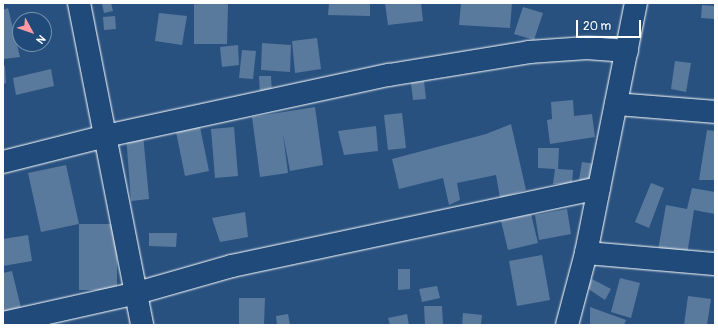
<!DOCTYPE html>
<style>
body{margin:0}
#map{position:relative;width:718px;height:328px;overflow:hidden;background:#28517f;font-family:Pangolin,sans-serif}
div>[style]{position:absolute}
[style*='--x']{left:calc(var(--x)*1px);top:calc(var(--y)*1px);width:calc(var(--w)*1px);rotate:calc(var(--a)*1deg)}
.building>*{inset:0;background:#5a7a9d}
.roads{filter:drop-shadow(0 0 1px #fff) drop-shadow(0 0 1px #fff)}
.minor>*{height:22px;margin:-11px;padding:0 11px;transform-origin:11px;border-radius:11px;background:#1f4a7a}
span{translate:-50% -50%;white-space:nowrap;text-align:center;line-height:1.15;-webkit-text-stroke:3px #1f4a7a;paint-order:stroke}
.frame{position:absolute;inset:0;border:4px solid #fff;pointer-events:none}
.north{position:absolute;left:12px;top:12px;width:40px;height:40px;box-sizing:border-box;background:#1f4a7a;border:1px solid #7992af;border-radius:50%;rotate:130deg;font-size:11px;font-weight:700;line-height:16px;text-align:center;color:#fff}
.north::after{content:'';display:block;margin:auto;width:14px;height:18px;background:#ff9aa2;clip-path:polygon(50% 0,100% 100%,50% 72%,0 100%)}
.scale{position:absolute;left:576px;top:20px;width:65px;height:18px;box-sizing:border-box;border:2px solid #fff;border-top:0;padding-left:5px;font-size:12px;line-height:14px;white-space:nowrap;color:#fff;-webkit-text-stroke:3px #1f4a7a;paint-order:stroke}
</style>
<div id="map">
<div class="building">
<div style="clip-path:polygon(111px 3px,113px 11px,104px 13px,102px 4px)"></div>
<div style="clip-path:polygon(194px 3px,228px 3px,227px 44px,194px 44px)"></div>
<div style="clip-path:polygon(329px 3px,370px 3px,370px 16px,328px 15px)"></div>
<div style="clip-path:polygon(385px 3px,421px 3px,423px 21px,388px 25px)"></div>
<div style="clip-path:polygon(461px 3px,512px 3px,510px 28px,459px 25px)"></div>
<div style="clip-path:polygon(702px 5px,715px 6px,715px 19px,701px 18px)"></div>
<div style="clip-path:polygon(523px 7px,543px 13px,534px 40px,514px 34px)"></div>
<div style="clip-path:polygon(8px 8px,20px 57px,3px 59px,3px 10px)"></div>
<div style="clip-path:polygon(159px 13px,187px 16px,182px 45px,155px 41px)"></div>
<div style="clip-path:polygon(115px 16px,116px 29px,104px 30px,103px 17px)"></div>
<div style="clip-path:polygon(317px 38px,321px 69px,295px 73px,292px 41px)"></div>
<div style="clip-path:polygon(262px 43px,291px 45px,290px 72px,261px 70px)"></div>
<div style="clip-path:polygon(238px 45px,239px 65px,222px 67px,220px 47px)"></div>
<div style="clip-path:polygon(242px 50px,256px 51px,253px 79px,239px 78px)"></div>
<div style="clip-path:polygon(675px 61px,691px 63px,686px 92px,671px 89px)"></div>
<div style="clip-path:polygon(3px 66px,5px 66px,6px 83px,3px 84px)"></div>
<div style="clip-path:polygon(51px 69px,54px 86px,16px 95px,13px 78px)"></div>
<div style="clip-path:polygon(259px 76px,271px 76px,272px 95px,260px 95px)"></div>
<div style="clip-path:polygon(424px 81px,426px 99px,413px 100px,411px 83px)"></div>
<div style="clip-path:polygon(573px 100px,574px 116px,592px 114px,595px 137px,550px 144px,547px 120px,552px 119px,551px 102px)"></div>
<div style="clip-path:polygon(315px 107px,323px 165px,290px 171px,283px 134px,288px 173px,260px 177px,252px 117px)"></div>
<div style="clip-path:polygon(402px 113px,406px 148px,388px 150px,384px 115px)"></div>
<div style="clip-path:polygon(511px 124px,526px 190px,500px 198px,496px 175px,457px 183px,460px 200px,449px 205px,443px 178px,399px 189px,392px 159px,486px 134px)"></div>
<div style="clip-path:polygon(376px 126px,378px 151px,344px 155px,338px 131px)"></div>
<div style="clip-path:polygon(200px 127px,209px 171px,185px 176px,176px 132px)"></div>
<div style="clip-path:polygon(234px 127px,238px 176px,215px 178px,211px 129px)"></div>
<div style="clip-path:polygon(707px 130px,715px 131px,715px 180px,699px 180px)"></div>
<div style="clip-path:polygon(143px 134px,149px 199px,131px 201px,126px 135px)"></div>
<div style="clip-path:polygon(538px 148px,559px 148px,558px 169px,573px 170px,572px 185px,553px 184px,555px 169px,538px 168px)"></div>
<div style="clip-path:polygon(582px 162px,596px 164px,592px 188px,578px 186px)"></div>
<div style="clip-path:polygon(66px 165px,79px 224px,41px 232px,28px 173px)"></div>
<div style="clip-path:polygon(651px 183px,664px 188px,649px 228px,635px 222px)"></div>
<div style="clip-path:polygon(692px 188px,715px 192px,715px 214px,694px 210px,687px 255px,658px 250px,666px 205px,687px 209px)"></div>
<div style="clip-path:polygon(567px 209px,571px 234px,539px 240px,535px 215px)"></div>
<div style="clip-path:polygon(245px 212px,248px 237px,220px 242px,212px 218px)"></div>
<div style="clip-path:polygon(531px 214px,538px 243px,508px 250px,501px 221px)"></div>
<div style="clip-path:polygon(79px 224px,117px 224px,117px 290px,79px 290px)"></div>
<div style="clip-path:polygon(149px 233px,177px 233px,176px 247px,149px 246px)"></div>
<div style="clip-path:polygon(28px 235px,32px 261px,3px 266px,3px 239px)"></div>
<div style="clip-path:polygon(542px 255px,550px 300px,517px 306px,509px 261px)"></div>
<div style="clip-path:polygon(398px 269px,410px 269px,410px 289px,398px 290px)"></div>
<div style="clip-path:polygon(12px 271px,21px 308px,3px 312px,3px 273px)"></div>
<div style="clip-path:polygon(620px 278px,640px 283px,631px 318px,611px 312px)"></div>
<div style="clip-path:polygon(592px 279px,611px 289px,605px 300px,587px 288px)"></div>
<div style="clip-path:polygon(437px 286px,440px 298px,422px 302px,419px 289px)"></div>
<div style="clip-path:polygon(688px 296px,711px 299px,707px 325px,684px 325px)"></div>
<div style="clip-path:polygon(239px 298px,265px 298px,264px 325px,239px 325px)"></div>
<div style="clip-path:polygon(424px 306px,442px 306px,443px 325px,425px 325px)"></div>
<div style="clip-path:polygon(590px 307px,626px 320px,624px 325px,590px 325px)"></div>
<div style="clip-path:polygon(463px 313px,482px 315px,481px 325px,462px 325px)"></div>
<div style="clip-path:polygon(288px 314px,290px 325px,277px 325px,276px 316px)"></div>
<div style="clip-path:polygon(407px 314px,409px 325px,390px 325px,388px 318px)"></div>
</div>
<div class="roads">
<div class="minor">
<div style="--x:79;--y:3;--w:328;--a:78.9"></div>
<div style="--x:616;--y:104;--w:99;--a:4.6"></div>
<div style="--x:3;--y:162;--w:106;--a:-14.2"></div>
<div style="--x:106;--y:136;--w:289;--a:-12.2"></div>
<div style="--x:389;--y:75;--w:142;--a:-9.3"></div>
<div style="--x:529;--y:52;--w:58;--a:-3.9"></div>
<div style="--x:587;--y:48;--w:40;--a:4.3"></div>
<div style="--x:586;--y:253;--w:129;--a:4.9"></div>
<div style="--x:3;--y:323;--w:137;--a:-12.6"></div>
<div style="--x:137;--y:293;--w:99;--a:-15.9"></div>
<div style="--x:232;--y:266;--w:375;--a:-12"></div>
<div style="--x:567;--y:325;--w:74;--a:-75.2"></div>
<div style="--x:586;--y:253;--w:255;--a:-78.7"></div>
</div>
</div>
<div class="frame"></div>
<div class="north">N</div>
<div class="scale">20 m</div>
</div>
